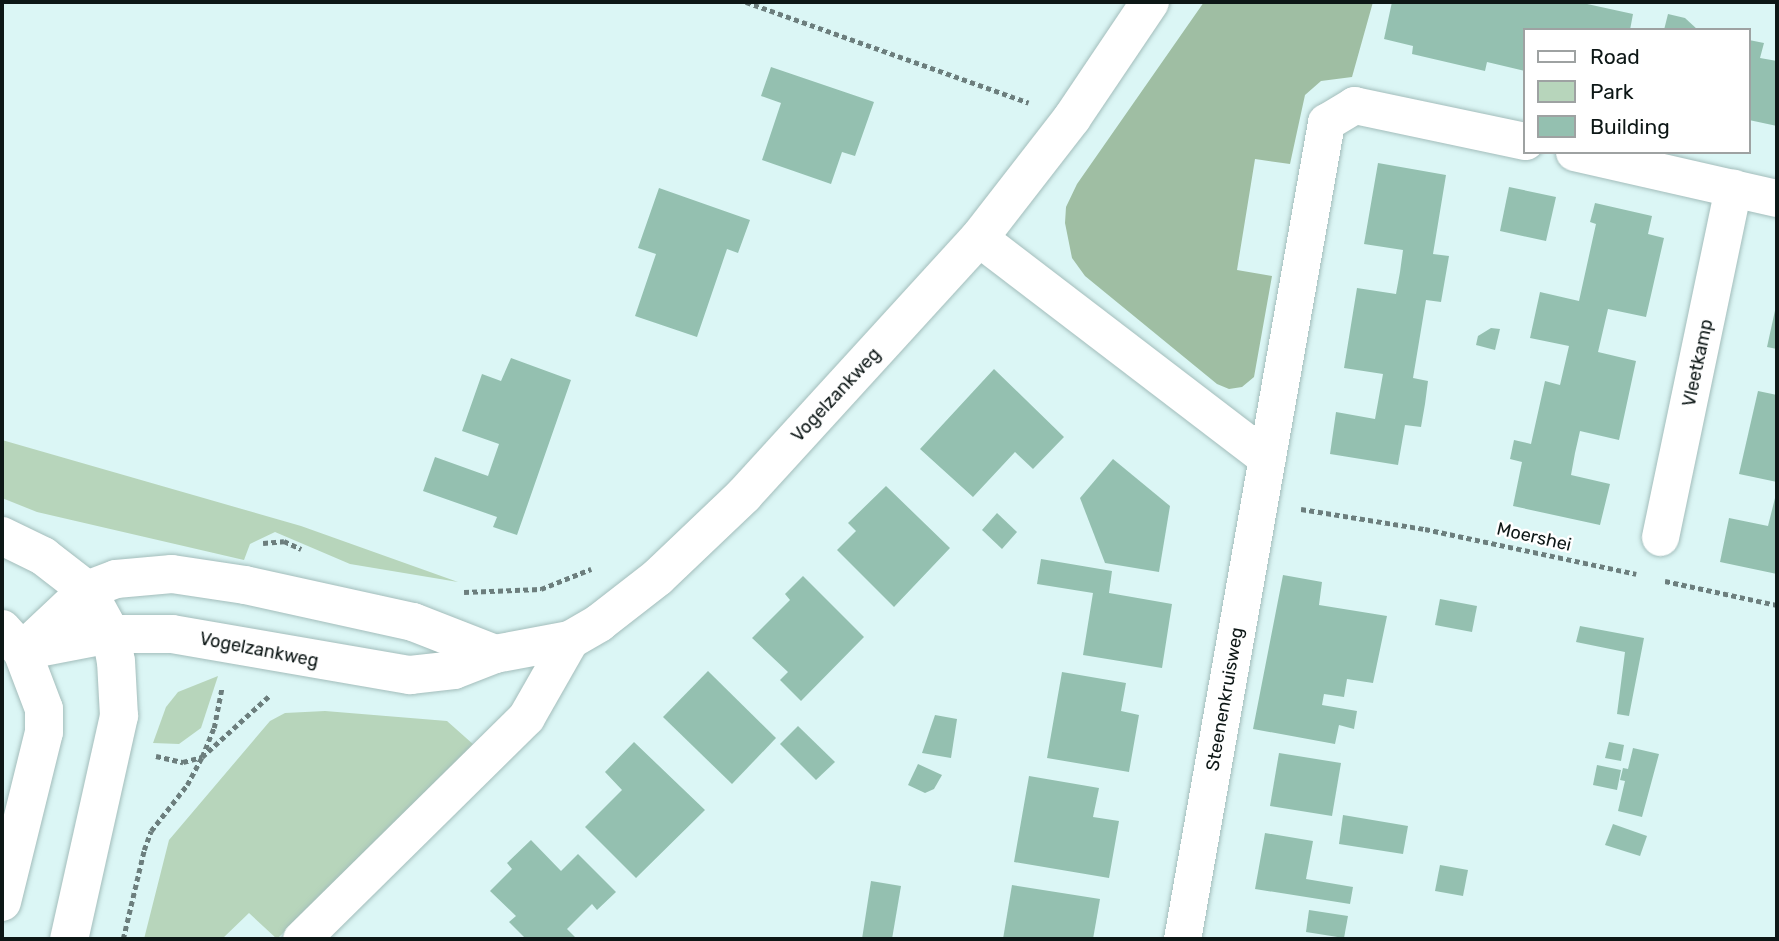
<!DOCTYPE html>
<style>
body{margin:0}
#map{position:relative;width:1779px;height:941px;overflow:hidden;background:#dbf6f5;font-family:Rubik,sans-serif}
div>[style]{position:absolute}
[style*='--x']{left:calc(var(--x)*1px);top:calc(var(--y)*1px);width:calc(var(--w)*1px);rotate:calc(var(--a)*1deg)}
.green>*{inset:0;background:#b7d5bb}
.forest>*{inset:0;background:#9fbea3}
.building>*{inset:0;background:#94c0b0}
.path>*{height:4.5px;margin-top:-2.25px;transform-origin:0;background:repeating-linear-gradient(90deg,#6c7e7d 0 5px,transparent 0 8.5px)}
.roads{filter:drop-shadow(0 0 2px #a3bdbb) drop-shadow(0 0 2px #a3bdbb)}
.minor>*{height:37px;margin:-18.5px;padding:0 18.5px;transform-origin:18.5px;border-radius:18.5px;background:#fff}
.tertiary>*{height:38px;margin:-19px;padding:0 19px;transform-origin:19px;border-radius:19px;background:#fff}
.secondary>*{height:38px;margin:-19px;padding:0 19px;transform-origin:19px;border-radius:19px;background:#fff}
span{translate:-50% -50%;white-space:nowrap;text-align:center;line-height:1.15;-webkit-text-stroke:5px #fff;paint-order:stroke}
.street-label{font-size:18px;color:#0d1716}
.frame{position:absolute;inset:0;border:4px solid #0d1716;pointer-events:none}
.legend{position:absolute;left:1523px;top:28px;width:228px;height:126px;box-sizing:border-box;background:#fff;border:2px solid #9ea2a2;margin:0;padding:9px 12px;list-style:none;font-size:21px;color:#0d1716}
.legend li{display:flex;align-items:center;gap:14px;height:35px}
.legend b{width:35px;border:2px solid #9ea2a2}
</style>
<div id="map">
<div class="green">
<div style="clip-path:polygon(2px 440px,301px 526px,458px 582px,350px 564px,275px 532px,250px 544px,244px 560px,37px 512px,2px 498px)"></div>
<div style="clip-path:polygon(218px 676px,201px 728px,179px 744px,153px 743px,166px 707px,178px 692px)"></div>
<div style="clip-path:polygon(325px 711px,447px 721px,474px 745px,277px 939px,249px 913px,222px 939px,144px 939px,169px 840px,270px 721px,285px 713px)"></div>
</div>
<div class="forest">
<div style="clip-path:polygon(1204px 2px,1373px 2px,1352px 77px,1321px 81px,1305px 95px,1290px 164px,1255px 159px,1237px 270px,1272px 276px,1254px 377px,1242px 387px,1229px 389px,1217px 384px,1085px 276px,1072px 258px,1065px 223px,1066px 207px,1077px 184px)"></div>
</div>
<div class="building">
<div style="clip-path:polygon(1392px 2px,1578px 2px,1633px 14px,1630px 30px,1525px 30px,1525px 71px,1487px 62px,1485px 71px,1412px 54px,1413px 46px,1384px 39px)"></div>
<div style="clip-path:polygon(1668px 14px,1685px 18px,1698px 30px,1664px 30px)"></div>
<div style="clip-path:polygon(1749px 40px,1764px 43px,1760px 58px,1777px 61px,1777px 126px,1749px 120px)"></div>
<div style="clip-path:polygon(771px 67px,874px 102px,855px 156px,842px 152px,831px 184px,762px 160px,781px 103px,761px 96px)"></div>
<div style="clip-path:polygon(1378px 163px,1446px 175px,1433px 254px,1449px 256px,1441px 302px,1426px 300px,1413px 378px,1428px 381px,1425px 404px,1421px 427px,1405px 425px,1398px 465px,1330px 454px,1336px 412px,1375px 419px,1383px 374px,1344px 368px,1357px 288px,1396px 294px,1400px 272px,1403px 250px,1364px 244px)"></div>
<div style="clip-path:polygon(1509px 187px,1556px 197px,1546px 241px,1500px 231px)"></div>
<div style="clip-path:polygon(659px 188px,750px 220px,738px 253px,727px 249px,697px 337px,635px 316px,656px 254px,638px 248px)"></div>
<div style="clip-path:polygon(1595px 203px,1652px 216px,1648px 234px,1664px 238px,1646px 317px,1608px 309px,1598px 352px,1636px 361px,1619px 440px,1580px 431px,1575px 453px,1571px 475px,1610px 484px,1600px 525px,1513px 506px,1522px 462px,1510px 459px,1514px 440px,1531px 444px,1545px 381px,1560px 385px,1569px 346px,1530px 338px,1540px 292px,1579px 301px,1596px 224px,1590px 222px)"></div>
<div style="clip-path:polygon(1776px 306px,1777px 306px,1777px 349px,1767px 347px)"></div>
<div style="clip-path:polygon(1491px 328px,1500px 329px,1495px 350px,1476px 345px,1478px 336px)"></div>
<div style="clip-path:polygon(511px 358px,571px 380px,517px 535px,493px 527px,497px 517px,423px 491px,435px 457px,488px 476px,499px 444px,462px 431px,482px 374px,501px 381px)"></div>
<div style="clip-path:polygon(994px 369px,1064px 437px,1033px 469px,1015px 452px,973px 497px,920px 449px)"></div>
<div style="clip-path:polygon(1758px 391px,1777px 395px,1777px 482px,1739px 474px)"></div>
<div style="clip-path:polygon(1113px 459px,1170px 506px,1159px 572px,1105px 563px,1080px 498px)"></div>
<div style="clip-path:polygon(886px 486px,950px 548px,894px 607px,837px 550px,856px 531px,848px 523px)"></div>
<div style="clip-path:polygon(1777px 490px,1777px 574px,1720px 562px,1729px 518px,1768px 526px)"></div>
<div style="clip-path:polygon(997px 513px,1017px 532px,1002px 549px,982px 530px)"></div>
<div style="clip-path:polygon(1041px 559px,1112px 571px,1109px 593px,1172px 604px,1162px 668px,1083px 655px,1093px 593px,1037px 584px)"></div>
<div style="clip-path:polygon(1283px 575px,1322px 582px,1319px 605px,1387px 616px,1373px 683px,1347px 679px,1344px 697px,1324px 694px,1322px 705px,1357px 711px,1354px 729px,1339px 725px,1335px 744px,1253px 729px)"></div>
<div style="clip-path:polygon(803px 576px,864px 637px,801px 701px,780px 680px,788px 672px,752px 638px,790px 600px,785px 594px)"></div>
<div style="clip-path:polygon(1440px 599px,1477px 606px,1472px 632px,1435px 625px)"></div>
<div style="clip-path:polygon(1580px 626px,1644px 638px,1629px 716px,1617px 714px,1625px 652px,1576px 642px)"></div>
<div style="clip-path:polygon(708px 671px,776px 738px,732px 784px,663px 717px)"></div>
<div style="clip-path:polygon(1062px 672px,1126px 683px,1121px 711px,1139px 715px,1129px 772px,1047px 758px)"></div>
<div style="clip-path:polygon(935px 715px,957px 719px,951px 758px,922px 753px)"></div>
<div style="clip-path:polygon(798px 726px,835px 762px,816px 780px,780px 744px)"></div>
<div style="clip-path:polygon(634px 742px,705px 810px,636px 878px,585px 827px,622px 790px,605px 772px)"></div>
<div style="clip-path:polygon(1609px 742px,1624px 745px,1621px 761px,1605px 758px)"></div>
<div style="clip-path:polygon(1633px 748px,1659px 754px,1642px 817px,1618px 811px,1625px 781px,1620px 780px,1623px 768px,1628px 769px)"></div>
<div style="clip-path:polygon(1279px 753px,1341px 763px,1332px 816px,1270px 806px)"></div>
<div style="clip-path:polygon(918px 764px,942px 775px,934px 789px,925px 793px,908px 785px)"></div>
<div style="clip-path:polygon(1597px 765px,1621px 770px,1617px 790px,1593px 785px)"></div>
<div style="clip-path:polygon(1029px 776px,1099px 788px,1093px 817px,1119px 821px,1109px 878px,1014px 862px)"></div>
<div style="clip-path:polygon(1343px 815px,1408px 826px,1403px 854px,1339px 844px)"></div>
<div style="clip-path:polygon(1613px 824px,1647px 836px,1640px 856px,1605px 845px)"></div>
<div style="clip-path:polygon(1265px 833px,1313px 841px,1306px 879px,1353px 887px,1350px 904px,1255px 889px)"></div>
<div style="clip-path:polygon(531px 840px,561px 871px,578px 854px,616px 892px,597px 910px,592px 904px,567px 929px,577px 939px,526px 939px,509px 922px,516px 916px,490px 891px,512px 869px,507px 863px)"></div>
<div style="clip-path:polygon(1440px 865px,1468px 870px,1463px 896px,1435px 891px)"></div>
<div style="clip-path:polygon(871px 881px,901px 886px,892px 939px,862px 939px)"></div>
<div style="clip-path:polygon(1012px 885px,1100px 899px,1093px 939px,1003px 939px)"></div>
<div style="clip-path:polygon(1309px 910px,1348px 916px,1344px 938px,1306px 932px)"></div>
</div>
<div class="path">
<div style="--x:746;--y:2;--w:300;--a:19.6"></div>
<div style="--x:1301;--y:509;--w:126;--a:9.2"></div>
<div style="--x:1425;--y:529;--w:216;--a:12"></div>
<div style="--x:263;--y:543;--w:21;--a:-5"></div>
<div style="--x:284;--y:541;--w:19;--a:25"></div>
<div style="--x:1665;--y:581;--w:115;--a:12.1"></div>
<div style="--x:464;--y:592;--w:77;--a:-2.2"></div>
<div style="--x:541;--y:589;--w:54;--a:-21.8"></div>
<div style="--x:156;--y:756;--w:28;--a:13"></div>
<div style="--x:183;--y:762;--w:20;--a:-15"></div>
<div style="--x:202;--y:757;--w:91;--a:-42.3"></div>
<div style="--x:123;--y:939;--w:91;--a:-76.7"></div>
<div style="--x:144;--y:850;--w:20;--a:-70"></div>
<div style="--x:151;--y:831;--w:58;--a:-52"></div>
<div style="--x:187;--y:785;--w:32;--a:-62"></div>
<div style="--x:202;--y:757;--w:31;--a:-68"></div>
<div style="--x:214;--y:728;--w:42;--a:-79"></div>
</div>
<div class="roads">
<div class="minor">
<div style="--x:1574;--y:152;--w:208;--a:12.8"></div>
<div style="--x:979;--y:238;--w:362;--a:37.4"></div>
<div style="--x:1660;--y:537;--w:357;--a:-78.2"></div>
<div style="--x:301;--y:939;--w:316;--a:-44.6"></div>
<div style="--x:526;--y:717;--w:89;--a:-60.3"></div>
<div style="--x:1182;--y:939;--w:830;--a:-80"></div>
<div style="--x:1326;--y:122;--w:33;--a:-31"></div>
<div style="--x:1354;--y:105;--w:175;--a:11.9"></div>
</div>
<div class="tertiary">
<div style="--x:22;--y:651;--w:91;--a:-10.8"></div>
<div style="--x:111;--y:634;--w:61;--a:0"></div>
<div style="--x:172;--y:634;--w:242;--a:9.8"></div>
<div style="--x:410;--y:675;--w:44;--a:-6.5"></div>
<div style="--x:454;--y:670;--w:44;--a:-21.3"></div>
<div style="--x:495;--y:654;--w:76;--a:-10.6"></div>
<div style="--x:570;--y:640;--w:34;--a:-30"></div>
<div style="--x:599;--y:623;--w:75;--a:-37.9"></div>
<div style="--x:658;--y:577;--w:119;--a:-43.6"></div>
<div style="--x:744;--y:495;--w:348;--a:-47.6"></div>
<div style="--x:979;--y:238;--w:152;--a:-52.2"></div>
<div style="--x:1072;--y:118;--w:140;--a:-56.1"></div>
<div style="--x:22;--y:651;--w:89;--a:-43.2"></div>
<div style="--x:87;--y:590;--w:31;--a:-21"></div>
<div style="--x:116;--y:579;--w:56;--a:-5.1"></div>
<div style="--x:172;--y:574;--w:74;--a:8.6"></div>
<div style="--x:245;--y:585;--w:172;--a:12.4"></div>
<div style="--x:413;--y:622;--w:88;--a:21.3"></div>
</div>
<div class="secondary">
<div style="--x:2;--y:536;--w:46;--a:26"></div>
<div style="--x:43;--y:556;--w:56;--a:37.7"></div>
<div style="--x:87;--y:590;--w:50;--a:61.4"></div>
<div style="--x:111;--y:634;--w:27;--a:80"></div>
<div style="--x:116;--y:661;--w:55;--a:86.9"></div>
<div style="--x:119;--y:716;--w:229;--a:102.6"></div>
<div style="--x:2;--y:629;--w:30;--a:48"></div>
<div style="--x:22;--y:651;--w:62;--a:69.2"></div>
<div style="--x:44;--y:709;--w:23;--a:90"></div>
<div style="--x:44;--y:732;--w:175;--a:103.9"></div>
</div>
</div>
<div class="street-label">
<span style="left:1698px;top:363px;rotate:-78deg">Vleetkamp</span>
<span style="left:836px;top:395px;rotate:-47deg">Vogelzankweg</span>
<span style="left:1534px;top:537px;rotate:13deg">Moershei</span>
<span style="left:259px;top:650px;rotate:11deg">Vogelzankweg</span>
<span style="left:1225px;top:699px;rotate:-80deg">Steenenkruisweg</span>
</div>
<div class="frame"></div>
<ul class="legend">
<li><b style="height:9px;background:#fff"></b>Road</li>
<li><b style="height:19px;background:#b7d5bb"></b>Park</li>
<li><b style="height:19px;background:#94c0b0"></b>Building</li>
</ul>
</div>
